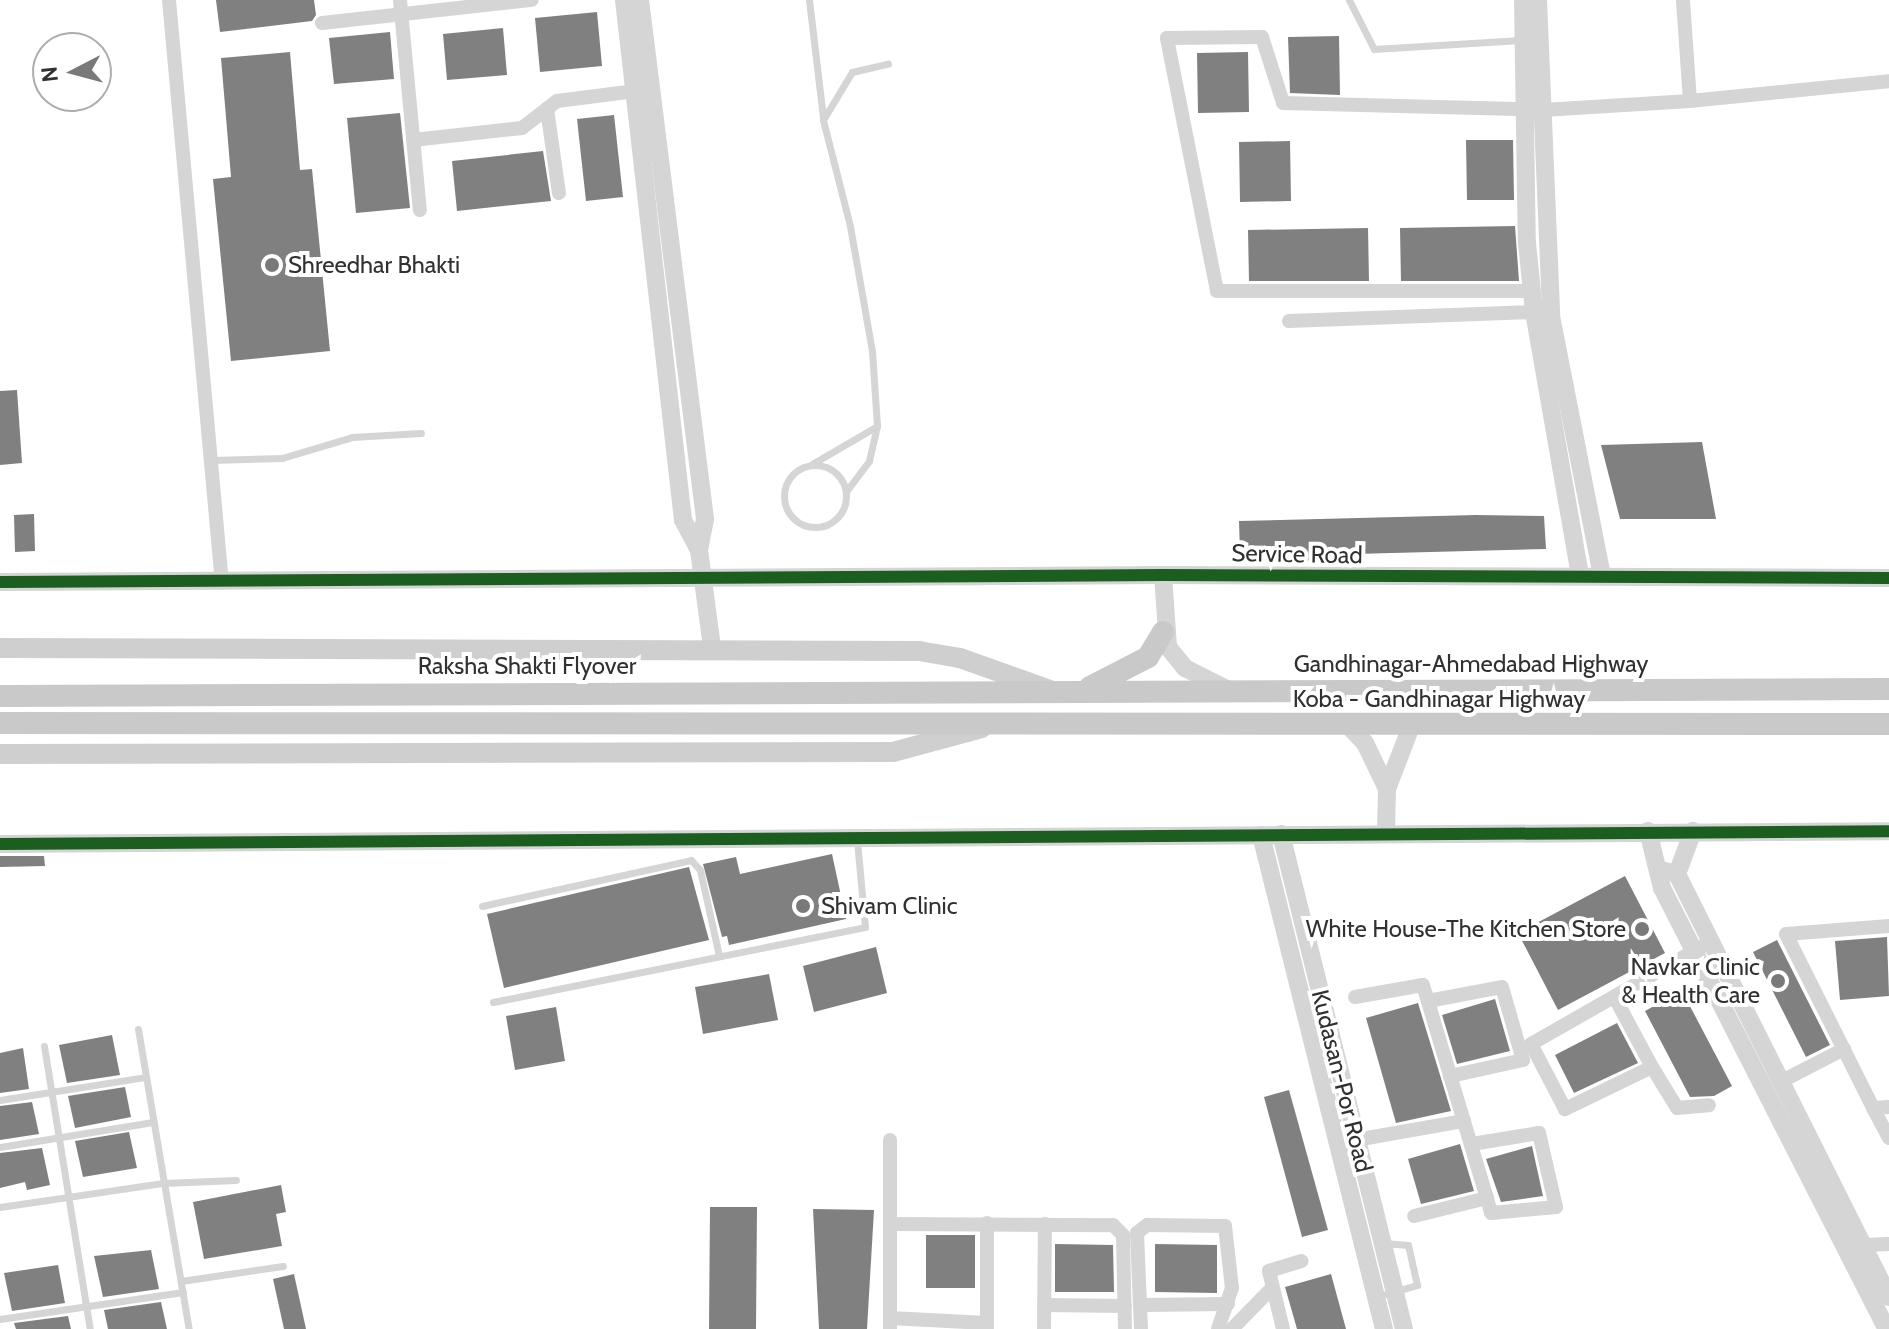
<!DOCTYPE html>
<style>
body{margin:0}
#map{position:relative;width:1889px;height:1329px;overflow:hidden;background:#fff;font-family:Cabin,sans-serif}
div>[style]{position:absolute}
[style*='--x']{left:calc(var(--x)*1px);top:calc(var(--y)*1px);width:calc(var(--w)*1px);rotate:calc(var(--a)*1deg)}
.building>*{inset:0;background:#808080}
.service>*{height:7px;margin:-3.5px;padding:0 3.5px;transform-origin:3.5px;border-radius:3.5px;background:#d5d5d5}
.service>.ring{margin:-3.5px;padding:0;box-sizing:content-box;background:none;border:7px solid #d5d5d5;border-radius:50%}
.minor>*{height:14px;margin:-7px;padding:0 7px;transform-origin:7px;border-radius:7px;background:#d5d5d5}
.tertiary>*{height:18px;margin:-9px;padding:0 9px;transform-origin:9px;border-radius:9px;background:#d5d5d5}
.secondary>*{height:20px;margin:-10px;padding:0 10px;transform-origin:10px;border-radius:10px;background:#cfcfcf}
.primary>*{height:22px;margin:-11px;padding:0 11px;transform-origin:11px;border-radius:11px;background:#c9c9c9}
.cycleway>*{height:12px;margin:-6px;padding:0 6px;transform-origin:6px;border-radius:6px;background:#1b5e20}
.dots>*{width:22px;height:22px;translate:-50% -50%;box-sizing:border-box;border:4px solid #fff;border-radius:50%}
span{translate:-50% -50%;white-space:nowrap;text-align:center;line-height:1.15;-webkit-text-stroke:8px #fff;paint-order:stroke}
.poi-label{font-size:24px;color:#313131}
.left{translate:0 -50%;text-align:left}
.right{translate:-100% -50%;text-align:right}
.street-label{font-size:24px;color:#313131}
.north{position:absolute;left:32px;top:32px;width:80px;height:80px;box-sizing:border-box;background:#fff;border:2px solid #adadad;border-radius:50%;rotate:264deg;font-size:22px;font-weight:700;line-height:32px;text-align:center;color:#313131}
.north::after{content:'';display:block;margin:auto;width:28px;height:36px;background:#797979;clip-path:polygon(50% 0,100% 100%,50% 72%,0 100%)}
</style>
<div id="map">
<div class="building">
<div style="clip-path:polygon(216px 0,314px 0,316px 15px,312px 21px,220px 32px)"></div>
<div style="clip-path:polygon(597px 12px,602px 66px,540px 72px,535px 18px)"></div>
<div style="clip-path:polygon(503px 28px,507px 75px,447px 80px,443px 34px)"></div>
<div style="clip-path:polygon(390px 32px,394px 79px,334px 84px,329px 38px)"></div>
<div style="clip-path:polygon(1339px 36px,1340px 95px,1290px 93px,1288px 37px)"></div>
<div style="clip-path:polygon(290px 52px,300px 170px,312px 169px,330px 351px,231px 361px,213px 179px,231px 177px,221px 58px)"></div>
<div style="clip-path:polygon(1248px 52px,1249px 112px,1198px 113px,1197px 53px)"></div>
<div style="clip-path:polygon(400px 113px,410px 208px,356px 213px,347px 118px)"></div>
<div style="clip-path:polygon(614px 115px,623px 197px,586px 201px,577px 119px)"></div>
<div style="clip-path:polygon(1466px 140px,1513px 140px,1514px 200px,1467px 200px)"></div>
<div style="clip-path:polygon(1290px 141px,1291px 201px,1240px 202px,1239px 142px)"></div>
<div style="clip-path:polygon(543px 151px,551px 201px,457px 211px,452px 161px)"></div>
<div style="clip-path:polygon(1515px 226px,1519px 281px,1401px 281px,1400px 228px)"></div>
<div style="clip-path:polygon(1368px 228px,1369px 281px,1249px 281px,1248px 230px)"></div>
<div style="clip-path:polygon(17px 390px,22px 463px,0 465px,0 391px)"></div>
<div style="clip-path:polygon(1702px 442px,1716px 519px,1620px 519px,1601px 445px)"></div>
<div style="clip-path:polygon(34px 514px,35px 551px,15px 552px,14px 515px)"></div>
<div style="clip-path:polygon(1476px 515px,1544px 516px,1546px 549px,1316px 555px,1316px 560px,1302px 561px,1302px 553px,1240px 555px,1239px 521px)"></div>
<div style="clip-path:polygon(832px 854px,846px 919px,729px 945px,727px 936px,722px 937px,703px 864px,736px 857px,740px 874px)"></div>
<div style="clip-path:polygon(0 856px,44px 856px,45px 866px,0 867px)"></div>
<div style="clip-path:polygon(689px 867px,709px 940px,504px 988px,487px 914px)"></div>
<div style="clip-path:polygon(1625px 876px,1665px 953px,1558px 1010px,1518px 933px)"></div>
<div style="clip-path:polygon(1887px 937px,1889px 996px,1840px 1000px,1835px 941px)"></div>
<div style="clip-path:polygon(1777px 940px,1830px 1045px,1806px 1057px,1753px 952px)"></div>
<div style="clip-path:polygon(876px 947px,887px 993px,814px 1012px,803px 966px)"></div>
<div style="clip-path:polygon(769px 974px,778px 1020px,703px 1034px,695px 987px)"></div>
<div style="clip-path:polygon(1682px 991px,1732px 1086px,1714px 1096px,1690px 1097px,1645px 1011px)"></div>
<div style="clip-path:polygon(1495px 999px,1510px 1051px,1457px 1064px,1442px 1015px)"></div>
<div style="clip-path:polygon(1418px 1003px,1451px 1111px,1396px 1123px,1366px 1018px)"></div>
<div style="clip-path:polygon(556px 1007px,565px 1061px,515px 1070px,506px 1016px)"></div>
<div style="clip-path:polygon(1617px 1023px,1638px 1063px,1574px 1093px,1555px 1055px)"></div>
<div style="clip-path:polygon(112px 1035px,120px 1075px,67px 1083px,59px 1045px)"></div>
<div style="clip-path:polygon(23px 1048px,29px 1089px,0 1093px,0 1053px)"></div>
<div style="clip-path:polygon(125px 1087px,131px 1117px,75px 1128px,68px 1096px)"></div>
<div style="clip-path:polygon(1289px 1090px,1328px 1230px,1302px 1237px,1264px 1097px)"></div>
<div style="clip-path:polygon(32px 1102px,39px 1134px,0 1140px,0 1106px)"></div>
<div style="clip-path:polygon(129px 1132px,137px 1168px,83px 1177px,75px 1141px)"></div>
<div style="clip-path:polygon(1460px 1144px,1474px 1191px,1421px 1204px,1408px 1159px)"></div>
<div style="clip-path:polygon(1532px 1146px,1543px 1196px,1501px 1202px,1486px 1159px)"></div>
<div style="clip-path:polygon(42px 1148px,50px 1185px,27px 1190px,25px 1182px,0 1188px,0 1153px)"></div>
<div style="clip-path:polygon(281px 1185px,286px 1212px,276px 1214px,282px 1246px,204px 1259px,193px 1202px)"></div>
<div style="clip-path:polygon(710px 1207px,757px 1207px,756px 1329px,709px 1329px)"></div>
<div style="clip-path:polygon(813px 1209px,874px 1210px,867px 1329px,819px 1329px)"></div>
<div style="clip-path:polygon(926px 1235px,975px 1235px,975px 1288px,926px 1288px)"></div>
<div style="clip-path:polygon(1055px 1244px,1113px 1245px,1114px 1292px,1055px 1292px)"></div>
<div style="clip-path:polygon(1155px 1244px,1217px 1245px,1217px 1293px,1155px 1292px)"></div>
<div style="clip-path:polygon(151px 1250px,159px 1289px,103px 1297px,94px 1256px)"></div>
<div style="clip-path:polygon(58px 1265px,65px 1303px,12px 1311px,4px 1273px)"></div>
<div style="clip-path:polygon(294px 1274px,306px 1329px,284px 1329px,273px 1279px)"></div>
<div style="clip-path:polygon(1331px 1274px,1346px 1329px,1297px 1329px,1285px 1287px)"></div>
<div style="clip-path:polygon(161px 1302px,167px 1329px,108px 1329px,104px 1310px)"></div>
<div style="clip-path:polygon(68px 1316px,71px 1329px,16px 1329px,14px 1323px)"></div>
</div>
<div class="service">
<div style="--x:809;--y:0;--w:119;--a:83.2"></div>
<div style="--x:1349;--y:0;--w:55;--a:63"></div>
<div style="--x:1374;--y:49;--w:147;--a:-3.5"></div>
<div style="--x:877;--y:426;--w:75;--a:-93.8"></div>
<div style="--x:872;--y:351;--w:127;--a:-100"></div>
<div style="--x:850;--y:226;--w:109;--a:-104.3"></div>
<div style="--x:823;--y:120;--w:56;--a:-58.9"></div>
<div style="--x:852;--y:72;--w:37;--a:-13"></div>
<div style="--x:211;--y:460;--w:71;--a:-1.6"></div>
<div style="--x:282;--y:458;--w:73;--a:-16.7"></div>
<div style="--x:352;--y:437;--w:69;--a:-3.3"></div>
<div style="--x:812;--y:464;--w:75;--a:-30.3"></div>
<div style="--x:877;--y:426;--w:36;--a:103"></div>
<div style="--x:869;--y:461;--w:38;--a:127"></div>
<div class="ring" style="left:784px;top:465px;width:55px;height:55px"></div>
<div style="--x:482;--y:906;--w:214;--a:-12.4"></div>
<div style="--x:691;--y:860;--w:13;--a:48"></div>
<div style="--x:700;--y:870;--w:88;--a:77.5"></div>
<div style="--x:493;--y:1002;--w:379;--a:-11.4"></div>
<div style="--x:865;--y:927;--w:87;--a:-95.3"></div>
<div style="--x:138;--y:1029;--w:304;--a:80.4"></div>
<div style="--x:44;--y:1046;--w:287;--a:80.8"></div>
<div style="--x:0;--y:1100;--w:148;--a:-9"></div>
<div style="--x:0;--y:1147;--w:155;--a:-9.3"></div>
<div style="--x:0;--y:1207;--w:165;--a:-8.4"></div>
<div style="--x:163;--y:1183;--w:73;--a:-2.4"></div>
<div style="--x:181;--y:1281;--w:103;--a:-8.4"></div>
<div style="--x:1376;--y:1297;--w:43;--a:-16.3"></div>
<div style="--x:1417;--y:1285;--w:41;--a:-102.7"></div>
<div style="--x:1408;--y:1245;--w:24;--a:-175"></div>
<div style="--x:0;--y:1319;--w:185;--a:-8.4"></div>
</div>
<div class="minor">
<div style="--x:169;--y:0;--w:585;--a:84.81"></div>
<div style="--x:400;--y:0;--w:211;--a:84.6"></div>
<div style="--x:322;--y:23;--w:211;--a:-6.3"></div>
<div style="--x:1690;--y:101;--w:200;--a:-5.7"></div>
<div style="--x:547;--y:109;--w:85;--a:81.9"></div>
<div style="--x:413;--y:140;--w:110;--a:-6.3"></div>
<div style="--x:522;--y:128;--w:44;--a:-37.6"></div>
<div style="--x:557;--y:101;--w:79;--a:-7.3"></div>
<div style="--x:1532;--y:291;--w:315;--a:180"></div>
<div style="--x:1217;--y:291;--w:258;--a:-101.2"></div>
<div style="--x:1167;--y:38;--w:95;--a:-0.6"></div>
<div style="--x:1262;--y:37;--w:69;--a:72.3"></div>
<div style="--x:1283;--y:103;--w:260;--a:1.5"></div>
<div style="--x:1543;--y:110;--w:147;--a:-3.5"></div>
<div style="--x:1690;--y:101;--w:101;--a:-94"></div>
<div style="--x:1289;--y:321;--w:245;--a:-2.1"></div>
<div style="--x:1889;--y:926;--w:103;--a:175.6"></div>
<div style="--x:1786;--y:934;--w:195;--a:63.4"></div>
<div style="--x:1873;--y:1108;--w:16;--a:-4"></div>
<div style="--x:1355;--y:997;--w:69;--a:-10"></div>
<div style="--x:1423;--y:985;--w:222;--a:73.3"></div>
<div style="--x:1487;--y:1198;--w:75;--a:166.1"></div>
<div style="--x:1615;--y:998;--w:78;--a:61.8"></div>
<div style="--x:1652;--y:1067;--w:97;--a:154.2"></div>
<div style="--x:1565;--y:1109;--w:73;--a:-117.6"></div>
<div style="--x:1531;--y:1044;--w:198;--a:-29.7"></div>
<div style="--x:1428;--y:1001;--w:75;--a:-10.7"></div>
<div style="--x:1502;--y:987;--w:76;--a:74"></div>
<div style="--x:1523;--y:1060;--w:75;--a:167.6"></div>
<div style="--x:1652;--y:1067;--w:48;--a:58.6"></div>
<div style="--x:1677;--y:1108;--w:32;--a:-5"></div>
<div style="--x:1782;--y:1081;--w:70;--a:-27.3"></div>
<div style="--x:1873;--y:1108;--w:34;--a:62"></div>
<div style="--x:890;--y:1140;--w:189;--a:90"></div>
<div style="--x:1350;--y:1141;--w:116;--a:-10"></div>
<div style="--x:1472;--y:1144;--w:68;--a:-9.3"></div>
<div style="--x:1539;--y:1133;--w:76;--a:77.1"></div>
<div style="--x:1556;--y:1207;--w:65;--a:174.7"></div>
<div style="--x:1491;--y:1213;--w:16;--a:-105"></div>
<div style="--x:890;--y:1224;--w:223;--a:0.3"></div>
<div style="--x:1113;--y:1225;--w:14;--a:45"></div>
<div style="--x:1123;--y:1235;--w:94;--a:88.8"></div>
<div style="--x:1863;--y:1245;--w:26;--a:-2"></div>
<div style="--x:1044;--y:1305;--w:81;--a:0.7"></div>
<div style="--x:1141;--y:1305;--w:87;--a:-0.7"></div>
<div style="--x:890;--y:1318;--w:97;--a:3"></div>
<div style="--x:987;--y:1329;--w:106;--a:-90"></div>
<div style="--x:1044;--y:1329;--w:105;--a:-89.5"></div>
<div style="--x:1141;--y:1329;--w:96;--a:-92.4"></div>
<div style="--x:1137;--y:1233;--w:13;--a:-39"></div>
<div style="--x:1147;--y:1225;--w:78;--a:0.7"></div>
<div style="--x:1225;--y:1226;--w:62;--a:83.6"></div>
<div style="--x:1232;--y:1288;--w:43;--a:108.9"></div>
<div style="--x:1232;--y:1329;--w:57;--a:-45.7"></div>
<div style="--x:1283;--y:1329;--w:60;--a:-103.6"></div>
<div style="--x:1269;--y:1271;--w:34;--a:-17"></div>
</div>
<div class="tertiary">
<div style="--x:624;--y:0;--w:523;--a:83.53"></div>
<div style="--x:683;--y:520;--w:34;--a:62"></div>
<div style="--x:699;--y:550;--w:98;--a:82.4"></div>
<div style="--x:640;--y:0;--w:523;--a:82.86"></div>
<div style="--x:705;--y:519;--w:32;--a:101"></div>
<div style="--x:1523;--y:0;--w:243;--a:89.1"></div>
<div style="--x:1527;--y:243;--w:69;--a:84.2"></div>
<div style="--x:1534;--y:312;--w:267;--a:80.1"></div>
<div style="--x:1538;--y:0;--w:316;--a:87.6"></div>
<div style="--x:1551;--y:316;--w:265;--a:78.9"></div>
<div style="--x:1163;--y:575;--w:72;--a:86"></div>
<div style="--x:1168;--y:647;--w:27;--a:51"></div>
<div style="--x:1185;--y:668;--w:49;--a:26.6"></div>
<div style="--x:0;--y:582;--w:1163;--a:-0.34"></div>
<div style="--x:1163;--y:575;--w:726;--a:0.24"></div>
<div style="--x:1348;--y:725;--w:25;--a:47"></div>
<div style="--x:1365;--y:743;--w:51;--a:64.4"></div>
<div style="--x:1386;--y:831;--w:42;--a:-88.6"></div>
<div style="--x:1387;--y:789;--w:70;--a:-69"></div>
<div style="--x:1648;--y:831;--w:59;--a:76.2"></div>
<div style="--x:1662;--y:888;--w:495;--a:63"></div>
<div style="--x:1281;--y:834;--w:510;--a:76.05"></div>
<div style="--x:1261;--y:835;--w:509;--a:76.02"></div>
<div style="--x:0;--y:844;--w:1889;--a:-0.39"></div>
<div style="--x:1661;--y:870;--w:16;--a:14"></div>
<div style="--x:1677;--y:874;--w:473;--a:63.4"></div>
<div style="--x:1677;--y:874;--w:46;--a:-69.6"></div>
</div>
<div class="secondary">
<div style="--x:0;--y:648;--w:919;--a:0.19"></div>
<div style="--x:919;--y:651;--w:42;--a:9.7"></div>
<div style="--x:960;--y:658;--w:96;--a:19.6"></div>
<div style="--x:0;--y:754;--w:893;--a:-0.13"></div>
<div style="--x:893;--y:752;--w:92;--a:-15.1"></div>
</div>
<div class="primary">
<div style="--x:1090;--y:687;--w:65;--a:-27.3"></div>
<div style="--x:1148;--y:657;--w:29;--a:-59"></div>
<div style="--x:0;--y:696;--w:1889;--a:-0.21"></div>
<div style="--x:0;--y:723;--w:1889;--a:0.03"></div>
</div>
<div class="cycleway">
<div style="--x:0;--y:582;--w:1163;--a:-0.34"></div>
<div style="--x:1163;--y:575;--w:726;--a:0.24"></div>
<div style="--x:0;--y:844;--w:1889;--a:-0.39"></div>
</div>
<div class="dots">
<div style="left:272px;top:265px;background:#797979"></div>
<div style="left:803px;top:906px;background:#797979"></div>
<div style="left:1642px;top:929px;background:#797979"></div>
<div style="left:1778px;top:981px;background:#797979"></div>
</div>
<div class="poi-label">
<span class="left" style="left:288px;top:265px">Shreedhar Bhakti</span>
<span class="left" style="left:821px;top:906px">Shivam Clinic</span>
<span class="right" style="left:1626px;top:929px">White House-The Kitchen Store</span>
<span class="right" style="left:1760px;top:981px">Navkar Clinic<br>&amp; Health Care</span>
</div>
<div class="street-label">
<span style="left:1297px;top:554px;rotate:1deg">Service Road</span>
<span style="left:1471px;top:664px">Gandhinagar-Ahmedabad Highway</span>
<span style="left:527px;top:666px">Raksha Shakti Flyover</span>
<span style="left:1439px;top:699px">Koba - Gandhinagar Highway</span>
<span style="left:1342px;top:1081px;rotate:76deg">Kudasan-Por Road</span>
</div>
<div class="north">N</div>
</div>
